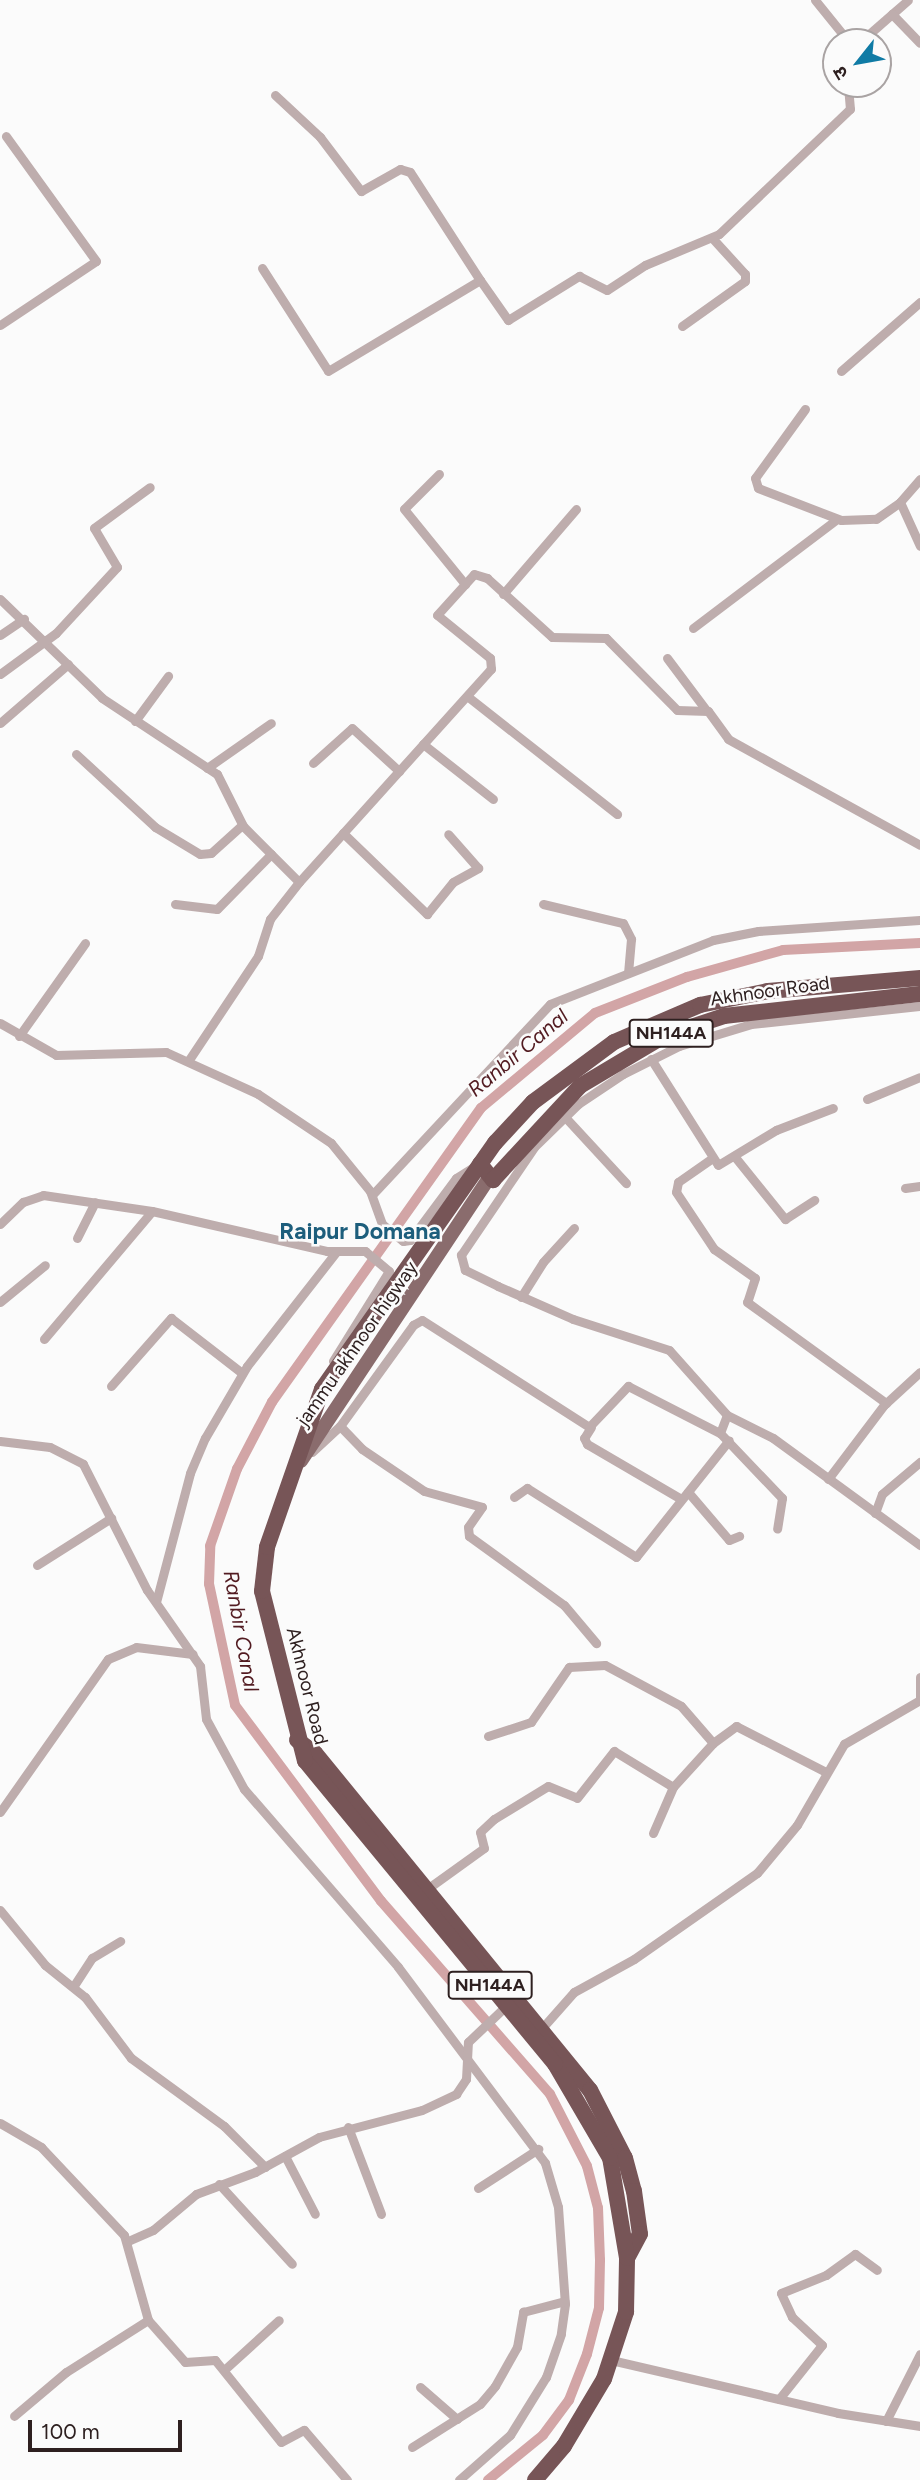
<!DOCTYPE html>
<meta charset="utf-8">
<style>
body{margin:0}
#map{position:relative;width:920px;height:2480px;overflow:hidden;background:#fbfbfb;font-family:Figtree,"Noto Sans Devanagari",sans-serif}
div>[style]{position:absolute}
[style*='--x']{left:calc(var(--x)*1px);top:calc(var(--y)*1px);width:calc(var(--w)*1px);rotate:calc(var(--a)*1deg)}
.canal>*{height:10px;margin:-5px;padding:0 5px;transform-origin:5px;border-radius:5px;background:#d2a5a6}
.street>*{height:9px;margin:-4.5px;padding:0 4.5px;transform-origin:4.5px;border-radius:4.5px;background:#beadad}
.primary>*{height:14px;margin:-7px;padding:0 7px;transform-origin:7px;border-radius:7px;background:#8a6c6d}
.highway>*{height:16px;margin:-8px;padding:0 8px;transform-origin:8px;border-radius:8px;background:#775557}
span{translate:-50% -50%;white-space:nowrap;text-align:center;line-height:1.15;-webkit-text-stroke:5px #fbfbfb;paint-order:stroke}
.shield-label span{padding:2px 5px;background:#fbfbfb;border:2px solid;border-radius:5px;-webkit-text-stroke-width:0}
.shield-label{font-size:18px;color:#2e2020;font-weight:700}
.street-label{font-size:19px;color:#2e2020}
.water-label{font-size:21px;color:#521b21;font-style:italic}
.quarter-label{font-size:23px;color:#1d5e7c;font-weight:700}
.north{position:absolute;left:822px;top:28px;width:70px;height:70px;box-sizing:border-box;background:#fbfbfb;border:2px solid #a9a3a3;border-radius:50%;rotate:239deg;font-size:19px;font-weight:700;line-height:28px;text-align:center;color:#2e2020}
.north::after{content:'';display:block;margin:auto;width:24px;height:32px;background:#107ba5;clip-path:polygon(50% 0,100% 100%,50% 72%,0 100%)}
.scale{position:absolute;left:28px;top:2420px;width:154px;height:32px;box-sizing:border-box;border:4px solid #2e2020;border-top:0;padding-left:9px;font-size:21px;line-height:24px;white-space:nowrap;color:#2e2020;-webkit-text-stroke:5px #fbfbfb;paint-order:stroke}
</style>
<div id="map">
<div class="canal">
<div style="--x:488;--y:2480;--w:71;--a:-39.3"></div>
<div style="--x:543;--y:2435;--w:44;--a:-53.4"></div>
<div style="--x:569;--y:2400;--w:49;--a:-68.6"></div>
<div style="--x:587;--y:2354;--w:48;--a:-75.4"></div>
<div style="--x:599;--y:2308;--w:48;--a:-88.8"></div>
<div style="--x:600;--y:2260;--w:52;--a:-92.2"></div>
<div style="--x:598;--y:2208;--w:43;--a:-104.7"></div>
<div style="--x:587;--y:2166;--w:81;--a:-117.2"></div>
<div style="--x:550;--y:2094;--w:257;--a:-131.2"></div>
<div style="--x:381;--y:1901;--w:244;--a:-126.7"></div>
<div style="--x:235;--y:1705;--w:124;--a:-102.1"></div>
<div style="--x:209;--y:1584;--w:38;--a:-88"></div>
<div style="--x:210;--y:1546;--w:82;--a:-70.7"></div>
<div style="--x:237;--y:1469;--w:76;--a:-62.4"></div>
<div style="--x:272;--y:1402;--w:361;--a:-54.6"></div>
<div style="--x:481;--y:1108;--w:148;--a:-39.8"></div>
<div style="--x:595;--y:1013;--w:99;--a:-21.4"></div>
<div style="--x:687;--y:977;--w:100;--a:-15.7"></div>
<div style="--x:783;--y:950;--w:137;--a:-2.9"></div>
</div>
<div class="street">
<div style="--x:815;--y:0;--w:54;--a:51"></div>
<div style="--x:892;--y:14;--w:21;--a:-41"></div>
<div style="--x:860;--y:42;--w:43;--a:-41.2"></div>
<div style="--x:892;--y:14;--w:40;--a:46"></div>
<div style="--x:275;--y:95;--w:62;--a:43"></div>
<div style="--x:320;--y:137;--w:68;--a:52.8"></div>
<div style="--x:361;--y:191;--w:45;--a:-29.4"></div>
<div style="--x:400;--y:169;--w:10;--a:17"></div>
<div style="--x:410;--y:172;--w:129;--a:57.1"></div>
<div style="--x:262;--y:268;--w:122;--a:57.3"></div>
<div style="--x:328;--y:371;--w:177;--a:-30.9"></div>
<div style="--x:480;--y:280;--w:49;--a:55"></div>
<div style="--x:508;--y:320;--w:84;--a:-31.8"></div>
<div style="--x:579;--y:276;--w:31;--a:27"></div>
<div style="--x:607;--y:290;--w:45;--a:-33.3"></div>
<div style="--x:645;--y:265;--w:80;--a:-22.7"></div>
<div style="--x:719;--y:234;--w:181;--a:-43.7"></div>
<div style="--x:850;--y:109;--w:25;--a:-95"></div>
<div style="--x:0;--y:325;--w:115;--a:-33.7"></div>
<div style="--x:96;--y:261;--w:154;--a:-125.8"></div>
<div style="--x:682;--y:326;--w:77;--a:-35.5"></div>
<div style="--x:745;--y:281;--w:7;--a:-90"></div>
<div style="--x:745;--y:274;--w:47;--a:-132.4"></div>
<div style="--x:841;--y:371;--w:105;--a:-41.1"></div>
<div style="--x:805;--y:409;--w:85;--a:125.9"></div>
<div style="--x:755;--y:478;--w:10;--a:73"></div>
<div style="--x:758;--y:488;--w:89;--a:21.1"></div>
<div style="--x:841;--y:520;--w:35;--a:-2"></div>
<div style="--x:876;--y:519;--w:29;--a:-35"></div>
<div style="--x:439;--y:474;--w:49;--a:135"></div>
<div style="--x:404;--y:509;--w:97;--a:50.9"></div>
<div style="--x:920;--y:479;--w:30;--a:131"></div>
<div style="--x:900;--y:502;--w:48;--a:65.6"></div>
<div style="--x:503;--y:594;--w:112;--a:-49.3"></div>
<div style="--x:0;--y:599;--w:142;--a:44.1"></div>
<div style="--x:102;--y:698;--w:138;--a:33.5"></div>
<div style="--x:217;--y:774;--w:58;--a:63.4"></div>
<div style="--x:243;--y:826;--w:79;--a:45"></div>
<div style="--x:299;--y:882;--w:47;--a:128.1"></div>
<div style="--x:270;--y:919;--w:39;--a:108"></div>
<div style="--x:258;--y:956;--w:125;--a:123.6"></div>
<div style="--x:693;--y:628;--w:179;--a:-37.1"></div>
<div style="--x:0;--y:635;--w:29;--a:-34"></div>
<div style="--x:667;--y:658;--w:65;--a:53.1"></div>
<div style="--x:0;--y:674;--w:69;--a:-36.2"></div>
<div style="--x:56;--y:633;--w:90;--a:-47.3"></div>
<div style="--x:117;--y:567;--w:45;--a:-120.5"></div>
<div style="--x:94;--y:528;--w:69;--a:-36.2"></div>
<div style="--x:467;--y:696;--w:191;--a:38.2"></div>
<div style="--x:135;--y:721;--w:56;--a:-53.7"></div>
<div style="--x:0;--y:723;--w:90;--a:-40.9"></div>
<div style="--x:423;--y:744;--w:89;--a:38.2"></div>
<div style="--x:76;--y:754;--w:108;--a:42.7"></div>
<div style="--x:155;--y:827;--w:52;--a:31"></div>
<div style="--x:200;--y:854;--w:11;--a:-5"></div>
<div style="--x:211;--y:853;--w:42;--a:-42.1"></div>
<div style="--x:313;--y:763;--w:52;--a:-41.9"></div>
<div style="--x:352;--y:728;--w:64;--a:42.5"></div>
<div style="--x:207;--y:768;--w:78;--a:-35.1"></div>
<div style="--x:343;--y:833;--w:117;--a:44"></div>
<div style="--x:427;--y:914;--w:41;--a:-50.9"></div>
<div style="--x:453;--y:882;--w:29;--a:-29"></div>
<div style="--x:478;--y:868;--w:45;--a:-131.4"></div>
<div style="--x:299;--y:882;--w:287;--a:-48"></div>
<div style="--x:491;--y:669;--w:11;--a:-95"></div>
<div style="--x:490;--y:658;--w:68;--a:-140.9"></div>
<div style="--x:437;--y:615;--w:55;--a:-47.9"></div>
<div style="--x:474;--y:574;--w:14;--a:17"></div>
<div style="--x:487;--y:578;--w:88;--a:42.2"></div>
<div style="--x:552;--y:637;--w:54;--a:1.1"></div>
<div style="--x:606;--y:638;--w:101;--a:45.4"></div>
<div style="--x:677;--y:710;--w:31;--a:2"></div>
<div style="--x:708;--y:711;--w:34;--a:54"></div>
<div style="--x:728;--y:739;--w:219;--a:28.9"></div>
<div style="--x:175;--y:904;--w:42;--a:6.8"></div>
<div style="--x:217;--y:909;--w:77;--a:-45.5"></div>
<div style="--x:543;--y:904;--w:82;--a:13.4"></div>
<div style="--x:623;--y:923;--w:18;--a:63"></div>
<div style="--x:631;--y:939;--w:34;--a:95"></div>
<div style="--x:0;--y:1023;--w:64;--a:29.7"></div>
<div style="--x:56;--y:1055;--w:110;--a:-1.6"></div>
<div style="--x:166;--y:1052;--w:101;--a:24.5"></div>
<div style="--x:258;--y:1094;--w:88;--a:33.9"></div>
<div style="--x:331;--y:1143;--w:62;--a:50.9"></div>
<div style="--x:370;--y:1191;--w:35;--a:70"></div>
<div style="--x:382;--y:1224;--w:27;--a:39"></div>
<div style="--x:403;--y:1241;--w:7;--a:-8"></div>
<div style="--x:410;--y:1240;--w:77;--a:-53.4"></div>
<div style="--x:456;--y:1178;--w:22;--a:-32"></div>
<div style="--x:19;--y:1036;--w:114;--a:-54.6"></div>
<div style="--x:651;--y:1059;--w:125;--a:57.7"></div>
<div style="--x:718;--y:1165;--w:68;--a:-31.1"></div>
<div style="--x:776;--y:1130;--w:61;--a:-21.1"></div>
<div style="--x:867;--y:1099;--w:57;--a:-22.5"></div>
<div style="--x:565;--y:1117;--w:90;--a:47.3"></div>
<div style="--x:735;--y:1157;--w:80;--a:51.1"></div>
<div style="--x:785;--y:1219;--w:35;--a:-33"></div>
<div style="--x:711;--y:1159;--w:40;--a:145.1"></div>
<div style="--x:678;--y:1182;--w:10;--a:101"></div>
<div style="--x:676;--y:1192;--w:69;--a:56.3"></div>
<div style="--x:714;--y:1249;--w:50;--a:35.3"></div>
<div style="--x:755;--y:1278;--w:25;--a:108"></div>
<div style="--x:747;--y:1302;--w:172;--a:36"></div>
<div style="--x:905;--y:1188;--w:15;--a:-8"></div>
<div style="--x:372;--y:1195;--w:261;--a:-47"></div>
<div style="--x:550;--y:1004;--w:175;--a:-21.4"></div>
<div style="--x:713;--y:940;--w:46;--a:-11.3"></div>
<div style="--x:758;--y:931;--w:162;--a:-3.9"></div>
<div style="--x:0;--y:1224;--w:32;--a:-44"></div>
<div style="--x:23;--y:1202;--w:21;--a:-19"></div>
<div style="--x:43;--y:1195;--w:110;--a:8.4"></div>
<div style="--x:152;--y:1211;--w:180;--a:12.9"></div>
<div style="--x:327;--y:1251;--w:38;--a:0"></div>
<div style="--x:365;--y:1251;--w:31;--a:40"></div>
<div style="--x:389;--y:1271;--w:106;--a:121.9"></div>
<div style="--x:77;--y:1238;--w:40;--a:-63.4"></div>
<div style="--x:521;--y:1297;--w:41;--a:-57.8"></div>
<div style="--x:543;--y:1262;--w:46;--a:-47.6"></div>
<div style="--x:0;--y:1302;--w:58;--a:-39.4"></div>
<div style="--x:44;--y:1339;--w:167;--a:-49.8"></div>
<div style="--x:111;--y:1386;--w:91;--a:-48.6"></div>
<div style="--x:171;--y:1318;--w:90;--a:37.8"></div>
<div style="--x:727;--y:1415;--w:51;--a:26.6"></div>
<div style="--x:773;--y:1438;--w:182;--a:36.1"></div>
<div style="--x:340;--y:1426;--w:32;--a:46"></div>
<div style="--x:362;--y:1449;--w:75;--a:34.1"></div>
<div style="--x:424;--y:1491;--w:60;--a:15.4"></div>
<div style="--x:482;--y:1507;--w:24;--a:125"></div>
<div style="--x:468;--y:1527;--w:9;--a:84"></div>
<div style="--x:469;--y:1536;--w:117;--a:36"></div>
<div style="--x:564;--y:1605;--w:50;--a:49.9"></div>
<div style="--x:591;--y:1427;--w:13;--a:122"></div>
<div style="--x:584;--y:1438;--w:7;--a:63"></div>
<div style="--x:587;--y:1444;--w:109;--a:30.3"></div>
<div style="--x:720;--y:1433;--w:19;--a:-69"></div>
<div style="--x:727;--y:1415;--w:87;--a:-131.7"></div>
<div style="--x:669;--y:1350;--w:101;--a:-162.1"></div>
<div style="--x:573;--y:1319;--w:82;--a:-156.3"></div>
<div style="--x:498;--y:1286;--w:37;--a:-154"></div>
<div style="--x:465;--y:1270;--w:16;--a:-105"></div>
<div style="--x:461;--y:1255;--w:130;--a:-55.9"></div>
<div style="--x:534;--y:1147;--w:62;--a:-44.3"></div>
<div style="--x:578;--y:1104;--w:54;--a:-33.7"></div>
<div style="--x:623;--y:1074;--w:63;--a:-26.6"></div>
<div style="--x:679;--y:1046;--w:75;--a:-17"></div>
<div style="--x:751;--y:1024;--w:170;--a:-6.1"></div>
<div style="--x:0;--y:1441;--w:50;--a:6.8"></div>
<div style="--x:50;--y:1447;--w:37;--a:27"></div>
<div style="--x:83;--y:1464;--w:141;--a:63.1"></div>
<div style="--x:147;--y:1590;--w:93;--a:55.1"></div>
<div style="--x:200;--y:1666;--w:53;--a:83.5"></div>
<div style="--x:206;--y:1719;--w:80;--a:61.5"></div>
<div style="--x:244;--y:1789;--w:235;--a:49.1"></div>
<div style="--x:398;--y:1967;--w:245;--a:53.1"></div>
<div style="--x:545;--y:2163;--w:46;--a:73.5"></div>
<div style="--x:558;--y:2207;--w:97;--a:85.9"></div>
<div style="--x:565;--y:2304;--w:30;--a:98"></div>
<div style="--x:561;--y:2334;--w:46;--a:109.2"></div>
<div style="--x:546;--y:2377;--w:68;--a:121.8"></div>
<div style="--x:510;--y:2435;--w:68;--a:138.6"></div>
<div style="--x:312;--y:1452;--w:38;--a:-43"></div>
<div style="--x:340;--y:1426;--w:125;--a:-54.1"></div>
<div style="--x:413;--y:1325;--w:10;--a:-29"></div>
<div style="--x:422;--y:1320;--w:198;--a:32.6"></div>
<div style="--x:589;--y:1427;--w:57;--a:-46.4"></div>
<div style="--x:628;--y:1386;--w:103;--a:27.1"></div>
<div style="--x:720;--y:1433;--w:90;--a:46.4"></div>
<div style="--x:782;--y:1498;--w:31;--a:99"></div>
<div style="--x:828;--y:1479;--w:93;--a:-52.9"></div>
<div style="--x:884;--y:1405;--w:49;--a:-42.5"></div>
<div style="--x:688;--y:1492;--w:63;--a:49.5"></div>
<div style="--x:729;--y:1540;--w:11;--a:-22"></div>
<div style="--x:514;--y:1497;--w:16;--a:-35"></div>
<div style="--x:527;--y:1488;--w:129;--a:32.3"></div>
<div style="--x:636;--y:1557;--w:149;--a:-51.5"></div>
<div style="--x:875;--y:1513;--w:20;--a:-70"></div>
<div style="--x:882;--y:1494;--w:50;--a:-40.1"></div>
<div style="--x:37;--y:1565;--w:88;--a:-32.4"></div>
<div style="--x:156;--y:1602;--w:133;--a:-75.2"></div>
<div style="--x:190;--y:1473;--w:38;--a:-67"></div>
<div style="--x:205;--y:1438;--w:83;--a:-59.7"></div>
<div style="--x:247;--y:1366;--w:145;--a:-52"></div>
<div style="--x:920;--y:1677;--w:22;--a:90"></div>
<div style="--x:488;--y:1736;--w:45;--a:-18"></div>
<div style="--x:531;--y:1722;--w:67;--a:-55.4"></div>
<div style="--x:569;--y:1667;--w:36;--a:-3"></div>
<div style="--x:605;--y:1665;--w:86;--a:28.3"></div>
<div style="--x:681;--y:1706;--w:49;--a:49.1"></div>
<div style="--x:0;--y:1812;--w:187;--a:-54.8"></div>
<div style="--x:108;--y:1659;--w:30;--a:-23"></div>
<div style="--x:136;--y:1647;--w:57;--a:7"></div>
<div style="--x:653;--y:1833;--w:50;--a:-66.5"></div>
<div style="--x:673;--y:1787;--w:59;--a:-47.7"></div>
<div style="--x:713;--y:1743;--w:29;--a:-36"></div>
<div style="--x:736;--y:1726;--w:101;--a:27.1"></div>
<div style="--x:427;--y:1889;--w:70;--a:-35.7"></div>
<div style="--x:484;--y:1848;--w:16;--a:-104"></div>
<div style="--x:480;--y:1832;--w:19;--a:-43"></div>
<div style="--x:494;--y:1819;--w:63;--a:-31.4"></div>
<div style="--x:548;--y:1786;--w:31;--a:22"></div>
<div style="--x:577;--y:1798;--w:60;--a:-51.8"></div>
<div style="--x:614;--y:1751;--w:69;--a:31.4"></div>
<div style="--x:0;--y:1910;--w:71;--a:50.7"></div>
<div style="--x:45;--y:1965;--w:51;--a:38.7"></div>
<div style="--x:85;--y:1997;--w:76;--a:53"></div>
<div style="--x:131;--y:2058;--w:115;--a:36.2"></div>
<div style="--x:224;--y:2126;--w:58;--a:45"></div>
<div style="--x:73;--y:1987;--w:35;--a:-57"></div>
<div style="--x:92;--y:1958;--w:33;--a:-31"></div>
<div style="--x:543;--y:2027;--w:47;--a:-48.5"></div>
<div style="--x:574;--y:1992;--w:68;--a:-28.8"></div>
<div style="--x:634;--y:1959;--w:150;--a:-35"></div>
<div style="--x:757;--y:1873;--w:62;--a:-50.2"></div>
<div style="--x:797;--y:1825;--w:94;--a:-59.9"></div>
<div style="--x:844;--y:1744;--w:88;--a:-30.1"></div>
<div style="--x:0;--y:2123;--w:48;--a:30.3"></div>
<div style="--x:41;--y:2147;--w:121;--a:46.7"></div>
<div style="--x:124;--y:2235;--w:88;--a:74.2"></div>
<div style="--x:148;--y:2320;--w:97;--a:147.6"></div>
<div style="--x:66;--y:2372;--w:68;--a:139.8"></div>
<div style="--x:348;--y:2127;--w:93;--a:69.2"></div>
<div style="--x:285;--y:2156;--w:65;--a:62.7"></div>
<div style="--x:219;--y:2184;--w:108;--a:47.6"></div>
<div style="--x:478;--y:2188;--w:72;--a:-33"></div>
<div style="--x:128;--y:2241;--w:27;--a:-24"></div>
<div style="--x:153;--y:2230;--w:56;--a:-39.9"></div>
<div style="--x:196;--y:2194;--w:63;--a:-20.4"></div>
<div style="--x:255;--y:2172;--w:73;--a:-28.7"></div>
<div style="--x:319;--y:2137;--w:106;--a:-14.7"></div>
<div style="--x:422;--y:2110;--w:38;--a:-25"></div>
<div style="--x:456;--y:2094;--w:18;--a:-56"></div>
<div style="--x:466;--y:2079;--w:37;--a:-87"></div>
<div style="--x:468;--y:2042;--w:54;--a:-43.5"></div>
<div style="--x:148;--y:2320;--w:56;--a:48.6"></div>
<div style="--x:185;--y:2362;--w:30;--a:-4"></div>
<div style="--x:215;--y:2360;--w:105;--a:51.2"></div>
<div style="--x:281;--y:2442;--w:26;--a:-28"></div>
<div style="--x:304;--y:2430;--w:66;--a:49.3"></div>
<div style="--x:611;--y:2360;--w:233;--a:13.1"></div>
<div style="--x:838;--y:2413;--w:83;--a:9"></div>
<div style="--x:224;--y:2370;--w:74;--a:-42.3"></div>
<div style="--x:420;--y:2387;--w:49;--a:40.9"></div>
<div style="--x:779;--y:2399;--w:69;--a:-51.5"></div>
<div style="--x:822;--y:2345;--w:41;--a:-137"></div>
<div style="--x:792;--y:2317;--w:26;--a:-115"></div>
<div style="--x:781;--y:2293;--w:48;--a:-21.8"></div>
<div style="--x:826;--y:2275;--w:36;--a:-36"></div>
<div style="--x:855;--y:2254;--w:27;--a:36"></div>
<div style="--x:886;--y:2421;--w:75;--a:-63.1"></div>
<div style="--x:412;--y:2447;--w:80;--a:-32.3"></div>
<div style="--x:480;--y:2404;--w:23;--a:-50"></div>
<div style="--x:495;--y:2386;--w:45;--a:-60.6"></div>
<div style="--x:517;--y:2347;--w:36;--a:-80"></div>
<div style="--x:523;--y:2312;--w:43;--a:-14.7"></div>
</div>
<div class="primary">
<div style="--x:301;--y:1461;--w:341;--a:-56.4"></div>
</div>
<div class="highway">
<div style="--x:480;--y:1164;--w:21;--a:51"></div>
<div style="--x:493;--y:1180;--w:128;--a:-47.2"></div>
<div style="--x:580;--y:1086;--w:98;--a:-30.8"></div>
<div style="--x:664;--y:1036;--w:63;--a:-18.4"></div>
<div style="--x:724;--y:1016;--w:197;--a:-6.4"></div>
<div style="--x:297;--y:1740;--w:22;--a:36"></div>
<div style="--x:315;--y:1753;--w:435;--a:50.8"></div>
<div style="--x:590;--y:2090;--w:76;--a:62.8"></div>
<div style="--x:625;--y:2158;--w:34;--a:75"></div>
<div style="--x:634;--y:2191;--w:43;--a:82.1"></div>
<div style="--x:640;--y:2234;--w:27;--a:118"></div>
<div style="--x:535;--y:2480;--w:45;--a:-49.5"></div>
<div style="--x:564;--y:2446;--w:78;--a:-59.2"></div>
<div style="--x:604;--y:2379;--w:71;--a:-71.8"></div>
<div style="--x:626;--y:2312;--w:54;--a:-88.9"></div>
<div style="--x:627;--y:2258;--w:101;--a:-99.6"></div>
<div style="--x:610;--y:2158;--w:109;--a:-120.3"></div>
<div style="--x:555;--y:2064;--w:393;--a:-129.5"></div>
<div style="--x:305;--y:1761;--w:175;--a:-104.2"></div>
<div style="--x:262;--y:1591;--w:44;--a:-83.5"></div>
<div style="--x:267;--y:1547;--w:167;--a:-70.8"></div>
<div style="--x:322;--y:1389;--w:301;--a:-54.9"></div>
<div style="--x:495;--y:1143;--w:56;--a:-47.2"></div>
<div style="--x:533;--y:1102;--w:101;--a:-36.5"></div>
<div style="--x:614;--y:1042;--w:94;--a:-23.3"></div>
<div style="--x:700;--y:1005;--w:69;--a:-11.6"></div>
<div style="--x:768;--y:991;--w:153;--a:-4.9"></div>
</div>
<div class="shield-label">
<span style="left:671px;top:1033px">NH144A</span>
<span style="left:490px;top:1985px">NH144A</span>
</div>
<div class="street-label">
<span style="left:770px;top:991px;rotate:-8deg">Akhnoor Road</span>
<span style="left:357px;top:1344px;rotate:-55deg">jammu akhnoor higway</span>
<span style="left:307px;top:1686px;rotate:76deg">Akhnoor Road</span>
</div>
<div class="water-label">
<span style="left:518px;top:1053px;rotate:-40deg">Ranbir Canal</span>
<span style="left:241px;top:1631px;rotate:80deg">Ranbir Canal</span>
</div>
<div class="quarter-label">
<span style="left:360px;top:1231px">Raipur Domana</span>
</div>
<div class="north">उ</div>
<div class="scale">100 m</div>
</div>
